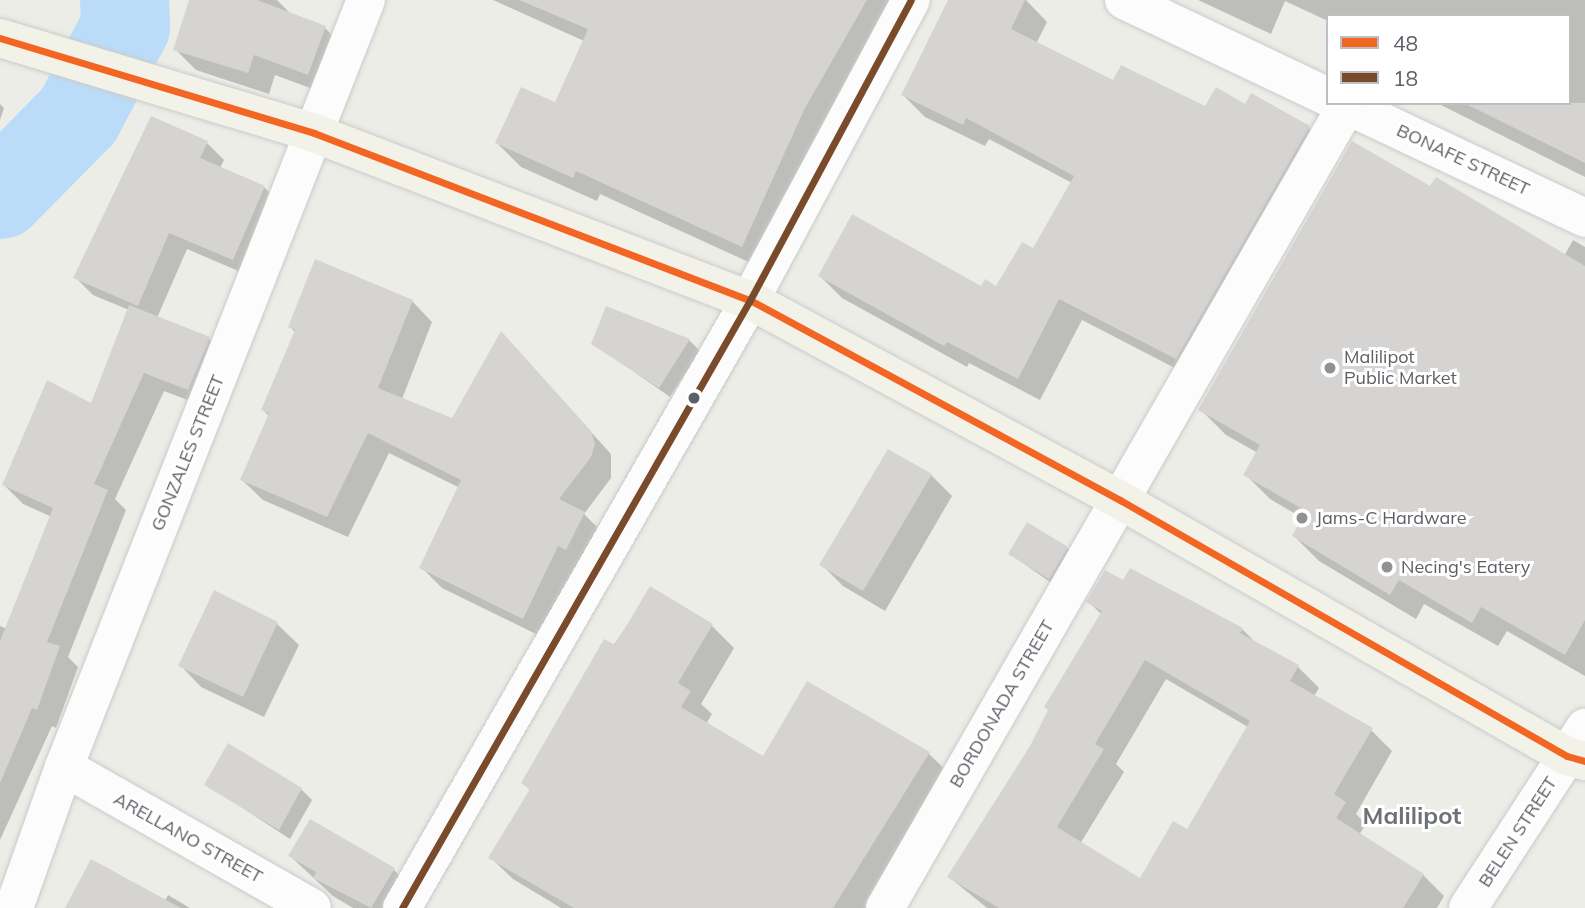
<!DOCTYPE html>
<style>
body{margin:0}
#map{position:relative;width:1585px;height:908px;overflow:hidden;background:#edede8;font-family:Mulish,sans-serif}
div>[style]{position:absolute}
[style*='--x']{left:calc(var(--x)*1px);top:calc(var(--y)*1px);width:calc(var(--w)*1px);rotate:calc(var(--a)*1deg)}
.shadow>*{inset:0;background:#0003}
.river>*{height:89px;margin:-44.5px;padding:0 44.5px;transform-origin:44.5px;border-radius:44.5px;background:#bbdcf8}
.building>*{inset:0;background:#d5d4d2}
.roads{filter:drop-shadow(0 0 2px #cacbca) drop-shadow(0 0 2px #cacbca)}
.street>*{height:38px;margin:-19px;padding:0 19px;transform-origin:19px;border-radius:19px;background:#fcfcfc}
.secondary>*{height:38px;margin:-19px;padding:0 19px;transform-origin:19px;border-radius:19px;background:#fcfcfc}
.primary>*{height:38px;margin:-19px;padding:0 19px;transform-origin:19px;border-radius:19px;background:#f3f2e8}
.bus-1>*{height:7px;margin:-3.5px;padding:0 3.5px;transform-origin:3.5px;border-radius:3.5px;background:#f26522}
.bus-2>*{height:7px;margin:-3.5px;padding:0 3.5px;transform-origin:3.5px;border-radius:3.5px;background:#7a4b2a}
.dots>*{width:19px;height:19px;translate:-50% -50%;box-sizing:border-box;border:4px solid #fff;border-radius:50%}
span{translate:-50% -50%;white-space:nowrap;text-align:center;line-height:1.15;-webkit-text-stroke:6px #fff;paint-order:stroke}
.street-label{font-size:18px;color:#5c6066}
.poi-label{font-size:18px;color:#5c6066}
.left{translate:0 -50%;text-align:left}
.district-label{font-size:24px;color:#6d7278;font-weight:700}
.legend{position:absolute;left:1326px;top:14px;width:245px;height:91px;box-sizing:border-box;background:#fff;border:2px solid #bebfc2;margin:0;padding:9px 12px;list-style:none;font-size:21px;color:#5c6066}
.legend li{display:flex;align-items:center;gap:14px;height:35px}
.legend b{width:35px;border:2px solid #bebfc2}
</style>
<div id="map">
<div class="shadow">
<div style="clip-path:polygon(191px 0,277px 0,292px 15px,325px 28px,346px 49px,329px 95px,275px 75px,269px 94px,196px 70px,175px 49px)"></div>
<div style="clip-path:polygon(493px 0,901px 0,766px 270px,600px 194px,597px 201px,521px 167px,497px 143px,556px 105px,584px 41px)"></div>
<div style="clip-path:polygon(950px 0,1026px 0,1047px 22px,1036px 44px,1114px 83px,1206px 109px,1246px 107px,1309px 128px,1331px 150px,1198px 380px,1082px 320px,1040px 400px,969px 363px,967px 367px,842px 298px,820px 276px,997px 288px,1034px 251px,1072px 183px,989px 139px,985px 146px,925px 117px,903px 95px)"></div>
<div style="clip-path:polygon(1198px 0,1585px 0,1585px 177px,1437px 103px,1569px 103px,1569px 16px,1328px 16px,1328px 21px,1285px 1px,1271px 34px)"></div>
<div style="clip-path:polygon(0 104px,4px 108px,0 120px)"></div>
<div style="clip-path:polygon(207px 143px,224px 160px,220px 168px,264px 187px,281px 204px,250px 276px,187px 249px,157px 318px,209px 339px,228px 358px,208px 408px,164px 391px,115px 499px,126px 510px,68px 657px,78px 667px,56px 728px,52px 726px,0 840px,0 626px,7px 629px,52px 517px,23px 504px,4px 485px,92px 406px,129px 310px,93px 295px,75px 277px)"></div>
<div style="clip-path:polygon(1431px 189px,1564px 256px,1573px 240px,1585px 247px,1585px 676px,1507px 631px,1498px 646px,1424px 604px,1416px 619px,1319px 561px,1294px 536px,1304px 519px,1270px 499px,1245px 474px,1258px 453px,1226px 435px,1201px 410px)"></div>
<div style="clip-path:polygon(412px 301px,432px 322px,402px 399px,452px 421px,501px 333px,611px 454px,611px 478px,584px 514px,604px 534px,544px 638px,442px 588px,421px 567px,460px 488px,389px 453px,348px 537px,263px 500px,242px 480px,269px 416px,263px 410px,296px 333px,290px 327px)"></div>
<div style="clip-path:polygon(689px 340px,700px 351px,670px 397px,593px 343px)"></div>
<div style="clip-path:polygon(931px 475px,952px 496px,885px 611px,843px 586px,821px 564px)"></div>
<div style="clip-path:polygon(1067px 548px,1077px 559px,1060px 589px,1010px 554px)"></div>
<div style="clip-path:polygon(evenodd,1123px 583px,1242px 629px,1258px 645px,1298px 667px,1319px 688px,1314px 696px,1371px 730px,1392px 751px,1356px 814px,1366px 824px,1359px 835px,1423px 875px,1444px 896px,1437px 908px,987px 908px,949px 877px,1031px 747px,1102px 615px,1089px 602px,1123px 583px,1166px 679px,1248px 727px,1188px 831px,1141px 880px,1080px 844px,1124px 772px,1116px 764px,1166px 679px)"></div>
<div style="clip-path:polygon(651px 589px,712px 626px,734px 648px,701px 704px,712px 714px,706px 724px,764px 759px,928px 753px,951px 775px,869px 908px,561px 908px,513px 879px,490px 857px,531px 791px,523px 783px)"></div>
<div style="clip-path:polygon(215px 593px,277px 624px,299px 645px,264px 717px,201px 687px,180px 665px)"></div>
<div style="clip-path:polygon(206px 784px,301px 789px,312px 800px,290px 839px)"></div>
<div style="clip-path:polygon(290px 856px,393px 869px,412px 888px,399px 908px,353px 908px,333px 896px)"></div>
<div style="clip-path:polygon(168px 895px,190px 908px,80px 908px,165px 901px)"></div>
</div>
<div class="river">
<div style="--x:0;--y:194;--w:111;--a:-45.4"></div>
<div style="--x:78;--y:115;--w:101;--a:-62.2"></div>
<div style="--x:125;--y:26;--w:26;--a:-92"></div>
</div>
<div class="building">
<div style="clip-path:polygon(189px 0,257px 0,326px 26px,308px 75px,254px 55px,248px 73px,173px 50px)"></div>
<div style="clip-path:polygon(519px 0,867px 0,805px 108px,742px 247px,576px 171px,573px 178px,495px 143px,521px 87px,555px 102px,588px 29px)"></div>
<div style="clip-path:polygon(948px 0,1025px 0,1011px 29px,1113px 80px,1121px 65px,1205px 106px,1216px 87px,1245px 104px,1251px 93px,1310px 126px,1176px 359px,1059px 299px,1018px 379px,947px 342px,944px 346px,818px 276px,852px 214px,981px 286px,985px 279px,996px 286px,1022px 242px,1033px 248px,1074px 176px,966px 118px,963px 125px,901px 95px)"></div>
<div style="clip-path:polygon(1464px 103px,1585px 103px,1585px 163px)"></div>
<div style="clip-path:polygon(151px 116px,208px 141px,200px 158px,265px 186px,233px 260px,169px 233px,138px 306px,73px 278px)"></div>
<div style="clip-path:polygon(1352px 141px,1430px 186px,1436px 177px,1585px 266px,1585px 620px,1565px 655px,1481px 607px,1472px 623px,1399px 580px,1390px 595px,1292px 536px,1306px 511px,1243px 475px,1260px 445px,1198px 410px)"></div>
<div style="clip-path:polygon(315px 259px,413px 300px,378px 388px,452px 418px,501px 331px,591px 431px,595px 444px,591px 457px,559px 499px,585px 512px,566px 550px,558px 546px,523px 619px,419px 568px,461px 480px,368px 433px,327px 517px,240px 480px,269px 413px,261px 410px,295px 330px,288px 327px)"></div>
<div style="clip-path:polygon(129px 305px,210px 337px,188px 390px,144px 373px,94px 484px,108px 490px,47px 642px,60px 646px,37px 710px,32px 708px,0 783px,0 641px,53px 508px,2px 485px,47px 380px,91px 403px)"></div>
<div style="clip-path:polygon(606px 306px,690px 339px,659px 388px,591px 344px)"></div>
<div style="clip-path:polygon(888px 449px,932px 474px,863px 591px,819px 565px)"></div>
<div style="clip-path:polygon(1027px 522px,1068px 547px,1049px 579px,1008px 554px)"></div>
<div style="clip-path:polygon(evenodd,1130px 568px,1243px 628px,1240px 633px,1299px 665px,1290px 681px,1373px 728px,1334px 794px,1346px 802px,1336px 818px,1424px 874px,1403px 908px,999px 908px,947px 877px,1030px 746px,1048px 710px,1044px 707px,1102px 611px,1086px 602px,1105px 570px,1123px 580px,1130px 568px,1145px 660px,1250px 721px,1187px 829px,1173px 821px,1140px 878px,1057px 827px,1104px 749px,1095px 744px,1145px 660px)"></div>
<div style="clip-path:polygon(650px 586px,713px 624px,678px 683px,691px 691px,681px 707px,763px 756px,807px 681px,930px 752px,833px 908px,574px 908px,488px 858px,530px 789px,521px 783px,604px 639px,615px 645px)"></div>
<div style="clip-path:polygon(214px 590px,278px 622px,243px 697px,178px 666px)"></div>
<div style="clip-path:polygon(228px 743px,302px 788px,279px 830px,204px 785px)"></div>
<div style="clip-path:polygon(310px 819px,395px 868px,371px 908px,313px 878px,316px 872px,288px 856px)"></div>
<div style="clip-path:polygon(91px 859px,181px 908px,65px 908px)"></div>
</div>
<div class="roads">
<div class="street">
<div style="--x:1124;--y:0;--w:226;--a:25.4"></div>
<div style="--x:1342;--y:103;--w:269;--a:25.3"></div>
<div style="--x:1120;--y:500;--w:455;--a:-60.1"></div>
<div style="--x:64;--y:767;--w:285;--a:29.6"></div>
<div style="--x:14;--y:908;--w:150;--a:-70.5"></div>
<div style="--x:64;--y:767;--w:824;--a:-68.51"></div>
<div style="--x:402;--y:908;--w:701;--a:-60.21"></div>
<div style="--x:750;--y:300;--w:340;--a:-61.8"></div>
<div style="--x:1468;--y:908;--w:215;--a:-57"></div>
</div>
<div class="secondary">
<div style="--x:885;--y:908;--w:471;--a:-60.1"></div>
</div>
<div class="primary">
<div style="--x:0;--y:38;--w:328;--a:16.8"></div>
<div style="--x:314;--y:133;--w:467;--a:21"></div>
<div style="--x:750;--y:300;--w:421;--a:28.4"></div>
<div style="--x:1120;--y:500;--w:515;--a:29.8"></div>
<div style="--x:1567;--y:756;--w:19;--a:16"></div>
</div>
</div>
<div class="bus-1">
<div style="--x:0;--y:38;--w:328;--a:16.8"></div>
<div style="--x:314;--y:133;--w:467;--a:21"></div>
<div style="--x:750;--y:300;--w:421;--a:28.4"></div>
<div style="--x:1120;--y:500;--w:515;--a:29.8"></div>
<div style="--x:1567;--y:756;--w:19;--a:16"></div>
</div>
<div class="bus-2">
<div style="--x:402;--y:908;--w:701;--a:-60.21"></div>
<div style="--x:750;--y:300;--w:340;--a:-61.8"></div>
</div>
<div class="dots">
<div style="left:1330px;top:368px;background:#8f9194"></div>
<div style="left:694px;top:398px;background:#5c6066"></div>
<div style="left:1302px;top:518px;background:#8f9194"></div>
<div style="left:1387px;top:567px;background:#8f9194"></div>
</div>
<div class="street-label">
<span style="left:1463px;top:160px;rotate:25deg">BONAFE STREET</span>
<span style="left:188px;top:453px;rotate:-68deg">GONZALES STREET</span>
<span style="left:1002px;top:704px;rotate:-60deg">BORDONADA STREET</span>
<span style="left:1518px;top:832px;rotate:-57deg">BELEN STREET</span>
<span style="left:188px;top:838px;rotate:29deg">ARELLANO STREET</span>
</div>
<div class="poi-label">
<span class="left" style="left:1344px;top:368px">Malilipot<br>Public Market</span>
<span class="left" style="left:1316px;top:518px">Jams-C Hardware</span>
<span class="left" style="left:1401px;top:567px">Necing's Eatery</span>
</div>
<div class="district-label">
<span style="left:1412px;top:816px">Malilipot</span>
</div>
<ul class="legend">
<li><b style="height:9px;background:#f26522"></b>48</li>
<li><b style="height:9px;background:#7a4b2a"></b>18</li>
</ul>
</div>
